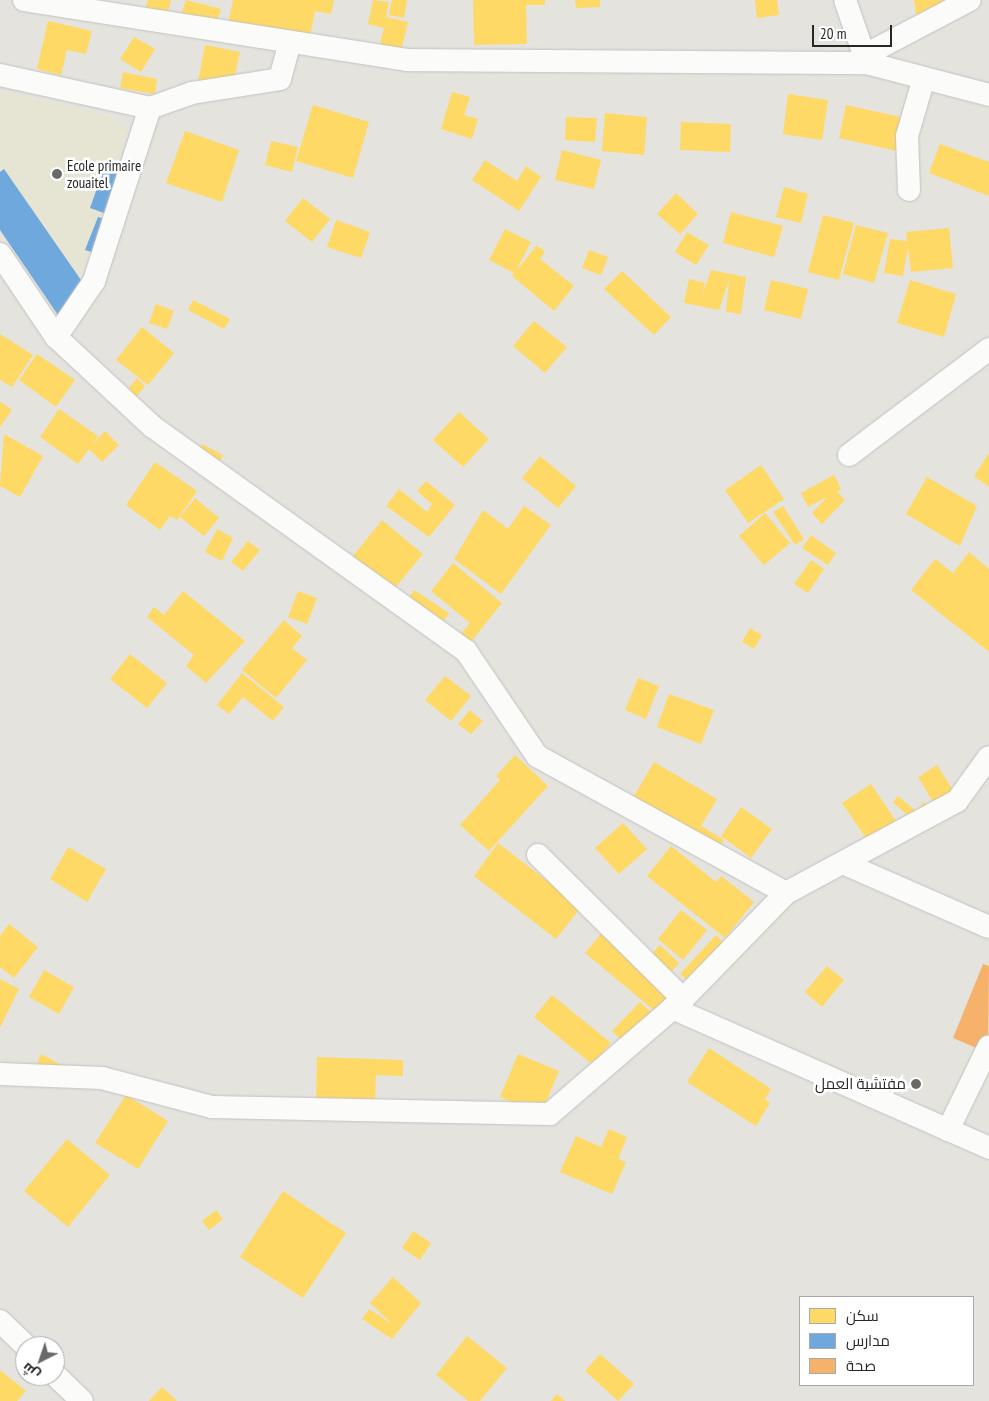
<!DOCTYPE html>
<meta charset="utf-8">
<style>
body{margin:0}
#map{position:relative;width:989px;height:1401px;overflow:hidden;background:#e4e3de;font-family:"PT Sans Narrow",Cairo,sans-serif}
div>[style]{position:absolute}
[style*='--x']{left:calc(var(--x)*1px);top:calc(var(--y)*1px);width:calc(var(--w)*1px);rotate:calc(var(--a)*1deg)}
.education>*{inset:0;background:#e6e5d4}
.homes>*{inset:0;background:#ffd966}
.schools>*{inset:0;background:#6fa8dc}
.health>*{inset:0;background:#f6b26b}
.roads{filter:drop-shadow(0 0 1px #c2c2c2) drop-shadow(0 0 1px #c2c2c2)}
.minor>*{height:22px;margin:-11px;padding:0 11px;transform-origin:11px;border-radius:11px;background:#fbfbfa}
.dots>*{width:14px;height:14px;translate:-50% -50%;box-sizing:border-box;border:2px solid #fff;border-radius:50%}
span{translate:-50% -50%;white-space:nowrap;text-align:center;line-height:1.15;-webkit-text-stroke:5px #fff;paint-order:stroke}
.poi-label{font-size:15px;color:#272727}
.left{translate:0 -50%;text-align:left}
.right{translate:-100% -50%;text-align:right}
.legend{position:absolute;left:799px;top:1296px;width:175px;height:90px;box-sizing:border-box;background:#fff;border:1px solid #a9a9a9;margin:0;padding:6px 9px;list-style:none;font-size:15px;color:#272727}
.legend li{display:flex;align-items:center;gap:10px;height:25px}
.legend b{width:25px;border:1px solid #a9a9a9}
.north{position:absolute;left:15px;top:1336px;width:50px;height:50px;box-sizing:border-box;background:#fff;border:1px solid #a9a9a9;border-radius:50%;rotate:221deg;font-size:14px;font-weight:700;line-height:20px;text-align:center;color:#272727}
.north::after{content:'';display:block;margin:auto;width:18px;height:22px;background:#696967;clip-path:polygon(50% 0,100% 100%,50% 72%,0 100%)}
.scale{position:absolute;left:812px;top:25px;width:80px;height:22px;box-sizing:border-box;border:2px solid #272727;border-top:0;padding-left:6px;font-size:15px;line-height:18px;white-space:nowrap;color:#272727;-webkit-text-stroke:4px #fff;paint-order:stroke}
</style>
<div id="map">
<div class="education">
<div style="clip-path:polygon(0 90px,109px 115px,128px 130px,83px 271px,55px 296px,0 219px)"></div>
</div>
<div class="homes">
<div style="clip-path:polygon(148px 0,171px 0,166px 17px,145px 10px)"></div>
<div style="clip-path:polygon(186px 0,221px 9px,212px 35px,178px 24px)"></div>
<div style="clip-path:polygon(233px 0,334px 0,331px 14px,315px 11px,308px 46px,227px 28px)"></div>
<div style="clip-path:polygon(373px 0,389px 2px,386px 17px,408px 22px,399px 60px,377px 55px,384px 28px,368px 24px)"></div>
<div style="clip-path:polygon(392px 0,407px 0,404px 18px,389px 15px)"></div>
<div style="clip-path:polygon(473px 0,545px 0,545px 5px,526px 5px,527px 44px,474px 45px)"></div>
<div style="clip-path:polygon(575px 0,600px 0,600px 7px,576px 8px)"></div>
<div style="clip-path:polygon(755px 0,777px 0,779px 15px,757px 18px)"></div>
<div style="clip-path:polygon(914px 0,949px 0,917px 20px)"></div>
<div style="clip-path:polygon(48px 21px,92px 31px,86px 54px,67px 50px,61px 75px,37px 69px)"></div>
<div style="clip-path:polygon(134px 37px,155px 49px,141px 72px,120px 59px)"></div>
<div style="clip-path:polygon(205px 45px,240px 52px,232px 89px,198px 82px)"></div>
<div style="clip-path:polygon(123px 72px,157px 79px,155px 94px,120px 88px)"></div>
<div style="clip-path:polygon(452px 92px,470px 97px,464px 115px,478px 119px,472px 139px,441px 129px)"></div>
<div style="clip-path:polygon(788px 94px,828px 100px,822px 140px,783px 134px)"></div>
<div style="clip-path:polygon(313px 105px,369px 122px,353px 178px,296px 161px)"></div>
<div style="clip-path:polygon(846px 105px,905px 118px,897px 151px,839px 138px)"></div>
<div style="clip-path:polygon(605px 113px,647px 117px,644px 155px,602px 151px)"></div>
<div style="clip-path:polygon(566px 117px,597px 118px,595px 142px,565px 140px)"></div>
<div style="clip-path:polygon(681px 122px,731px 124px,730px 152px,680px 150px)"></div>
<div style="clip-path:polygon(185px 131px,239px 150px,222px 202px,166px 183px)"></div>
<div style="clip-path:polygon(271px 141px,298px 147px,292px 172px,265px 165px)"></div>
<div style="clip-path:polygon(940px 144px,989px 162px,989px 196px,929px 173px)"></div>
<div style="clip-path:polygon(562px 150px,601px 160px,594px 189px,555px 180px)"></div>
<div style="clip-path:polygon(485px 160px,517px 181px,526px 166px,541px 177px,519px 211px,472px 180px)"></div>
<div style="clip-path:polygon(784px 187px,808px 194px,801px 223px,776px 217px)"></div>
<div style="clip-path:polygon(676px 193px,698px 214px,680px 234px,657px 214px)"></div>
<div style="clip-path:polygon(303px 198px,330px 219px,312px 242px,285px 221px)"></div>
<div style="clip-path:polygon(731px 212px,783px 226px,774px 257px,723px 243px)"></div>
<div style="clip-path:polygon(823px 215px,854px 223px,839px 280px,808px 272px)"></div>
<div style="clip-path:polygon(336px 220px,370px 232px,361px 258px,327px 247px)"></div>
<div style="clip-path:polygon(856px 225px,888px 233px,874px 283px,843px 274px)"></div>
<div style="clip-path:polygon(949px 228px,953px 268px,911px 272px,908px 248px,903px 276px,884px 273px,890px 239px,907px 241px,906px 232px)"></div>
<div style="clip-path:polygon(505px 229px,531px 242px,516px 271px,537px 245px,545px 252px,540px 259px,574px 286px,554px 311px,512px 276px,514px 273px,489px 260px)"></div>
<div style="clip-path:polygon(687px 232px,709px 245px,696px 265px,675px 252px)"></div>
<div style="clip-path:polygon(589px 250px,608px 257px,601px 275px,582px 268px)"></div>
<div style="clip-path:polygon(711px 270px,746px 277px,741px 314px,726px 312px,729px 280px,719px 310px,684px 303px,689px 279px,705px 283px,702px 296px)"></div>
<div style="clip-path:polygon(622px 271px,671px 317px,654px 335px,604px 289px)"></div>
<div style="clip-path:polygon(771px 280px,808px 289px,801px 319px,764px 310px)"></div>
<div style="clip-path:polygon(910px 280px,956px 294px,944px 337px,897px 323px)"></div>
<div style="clip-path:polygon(193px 300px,230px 319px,224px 329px,188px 310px)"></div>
<div style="clip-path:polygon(156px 304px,174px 311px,167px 329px,149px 323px)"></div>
<div style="clip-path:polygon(534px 321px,567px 347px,545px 373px,513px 346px)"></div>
<div style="clip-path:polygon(142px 327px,174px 353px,148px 385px,116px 360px)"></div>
<div style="clip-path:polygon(0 334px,33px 355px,12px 387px,0 380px)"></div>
<div style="clip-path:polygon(37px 354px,75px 380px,56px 407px,19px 380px)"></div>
<div style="clip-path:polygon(137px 378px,145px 386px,132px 402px,123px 395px)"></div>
<div style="clip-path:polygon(1px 402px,12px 410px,0 427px,0 403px)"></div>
<div style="clip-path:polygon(59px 409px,98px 436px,92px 444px,105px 431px,119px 445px,102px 462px,89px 449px,78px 464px,40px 437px)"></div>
<div style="clip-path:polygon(459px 412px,489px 439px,463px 467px,433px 440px)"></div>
<div style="clip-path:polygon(4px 434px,43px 456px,20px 497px,0 486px)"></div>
<div style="clip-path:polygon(202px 444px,223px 455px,217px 467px,196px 456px)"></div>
<div style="clip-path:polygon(989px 453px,989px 487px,974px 476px)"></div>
<div style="clip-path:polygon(540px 456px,576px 486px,558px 508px,522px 478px)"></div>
<div style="clip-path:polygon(155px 462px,197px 491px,177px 520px,170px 516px,160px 530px,126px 505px)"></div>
<div style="clip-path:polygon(761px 465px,784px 499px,748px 523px,725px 490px)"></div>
<div style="clip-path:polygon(834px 475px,841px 489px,837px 492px,845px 500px,822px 524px,812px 513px,827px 497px,808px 507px,801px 493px)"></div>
<div style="clip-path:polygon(927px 477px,977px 506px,960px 546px,906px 514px)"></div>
<div style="clip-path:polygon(426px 481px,455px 505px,429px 537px,386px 506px,399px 489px,427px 512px,432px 504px,417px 491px)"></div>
<div style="clip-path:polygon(195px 498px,219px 518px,204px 536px,180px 517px)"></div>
<div style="clip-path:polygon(524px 506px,551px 525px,501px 594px,454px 559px,483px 510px,508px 529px)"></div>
<div style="clip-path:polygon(783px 506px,804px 539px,795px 545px,773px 512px)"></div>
<div style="clip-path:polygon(765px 513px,790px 543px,764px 565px,739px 536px)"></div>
<div style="clip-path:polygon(382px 520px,423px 554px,390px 594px,349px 561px)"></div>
<div style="clip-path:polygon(217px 529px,233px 538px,222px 561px,205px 552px)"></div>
<div style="clip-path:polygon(811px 535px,836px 553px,828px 565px,802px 548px)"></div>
<div style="clip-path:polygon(248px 541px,260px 550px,243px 571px,231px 562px)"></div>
<div style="clip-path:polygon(969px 552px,989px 569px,989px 652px,911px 590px,935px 559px,953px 573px)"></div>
<div style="clip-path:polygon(811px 560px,824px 569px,808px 593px,794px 584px)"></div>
<div style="clip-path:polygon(453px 563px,502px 603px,466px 648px,456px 640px,470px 623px,431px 591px)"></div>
<div style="clip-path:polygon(414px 590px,449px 613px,441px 626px,405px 603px)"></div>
<div style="clip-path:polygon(183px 591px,245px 641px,206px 683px,186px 666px,194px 655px,147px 617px,154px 607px,164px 615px)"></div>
<div style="clip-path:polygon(298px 591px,317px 598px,307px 624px,288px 617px)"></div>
<div style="clip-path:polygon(284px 620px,302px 636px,292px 648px,307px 660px,276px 698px,242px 670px)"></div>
<div style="clip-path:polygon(750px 628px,762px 635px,754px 649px,742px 642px)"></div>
<div style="clip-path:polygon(130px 654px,167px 683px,147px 708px,110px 679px)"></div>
<div style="clip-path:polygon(242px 673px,284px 707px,273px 721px,243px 697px,229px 714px,217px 705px)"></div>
<div style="clip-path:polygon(445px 676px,471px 696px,451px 721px,425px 700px)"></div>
<div style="clip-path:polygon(638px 678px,659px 686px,646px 719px,625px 710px)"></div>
<div style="clip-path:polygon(669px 694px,714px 710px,701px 744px,657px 727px)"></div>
<div style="clip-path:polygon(470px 710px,483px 721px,471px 734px,458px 724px)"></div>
<div style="clip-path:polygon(515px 755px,548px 786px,489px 851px,460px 825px,500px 780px,496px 776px)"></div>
<div style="clip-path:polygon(654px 762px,717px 799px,701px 826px,724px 840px,715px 855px,634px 796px)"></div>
<div style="clip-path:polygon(937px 765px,958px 798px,938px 810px,918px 777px)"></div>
<div style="clip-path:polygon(871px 784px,903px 831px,874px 850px,842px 803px)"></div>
<div style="clip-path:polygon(898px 796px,916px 811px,924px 802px,934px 810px,907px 815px,893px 802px)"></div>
<div style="clip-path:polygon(741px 807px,772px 829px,751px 858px,721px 836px)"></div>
<div style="clip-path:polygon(623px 823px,647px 849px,619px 874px,595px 848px)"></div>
<div style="clip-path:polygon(498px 843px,581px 907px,556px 939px,474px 876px)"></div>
<div style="clip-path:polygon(671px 846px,716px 882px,721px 876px,754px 902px,725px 938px,647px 876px)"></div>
<div style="clip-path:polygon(68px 847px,106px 869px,87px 902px,50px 879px)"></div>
<div style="clip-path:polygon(681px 910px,707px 930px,683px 960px,658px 939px)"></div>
<div style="clip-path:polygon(9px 924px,38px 947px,14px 978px,0 967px,0 936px)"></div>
<div style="clip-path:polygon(604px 930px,674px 988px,655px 1011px,585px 953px)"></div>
<div style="clip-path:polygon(716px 935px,727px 946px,692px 984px,680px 974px)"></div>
<div style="clip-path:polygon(660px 945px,679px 963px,670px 973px,650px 955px)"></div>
<div style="clip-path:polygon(827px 966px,844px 980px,822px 1007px,805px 992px)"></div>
<div style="clip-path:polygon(44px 970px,74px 987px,59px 1014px,29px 997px)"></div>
<div style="clip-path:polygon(0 979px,19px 989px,0 1028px)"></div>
<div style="clip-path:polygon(552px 995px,611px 1043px,593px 1065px,534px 1017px)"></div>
<div style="clip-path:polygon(640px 1002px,658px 1018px,630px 1048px,612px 1031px)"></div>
<div style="clip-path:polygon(709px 1048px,771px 1089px,765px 1099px,770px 1103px,756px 1126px,687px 1082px)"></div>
<div style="clip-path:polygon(41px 1054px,62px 1065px,56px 1078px,35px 1068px)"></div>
<div style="clip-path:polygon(518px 1054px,559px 1071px,541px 1114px,500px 1097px)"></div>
<div style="clip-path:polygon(317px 1057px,403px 1060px,403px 1076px,376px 1075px,375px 1102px,316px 1100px)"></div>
<div style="clip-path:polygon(126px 1095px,168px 1121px,138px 1169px,95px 1143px)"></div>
<div style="clip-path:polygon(609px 1129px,627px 1137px,618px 1159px,626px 1162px,612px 1194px,560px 1172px,576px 1136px,601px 1147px)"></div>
<div style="clip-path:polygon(67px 1139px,110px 1175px,68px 1227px,24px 1191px)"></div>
<div style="clip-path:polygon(283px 1191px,346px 1233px,303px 1298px,240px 1257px)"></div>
<div style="clip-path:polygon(216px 1210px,223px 1219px,209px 1230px,202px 1221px)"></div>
<div style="clip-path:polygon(413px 1231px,431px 1243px,420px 1260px,402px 1248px)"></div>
<div style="clip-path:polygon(393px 1277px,421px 1303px,392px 1339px,362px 1319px,369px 1309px,392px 1324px,370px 1303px)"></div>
<div style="clip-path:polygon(467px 1336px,507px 1368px,480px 1401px,468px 1401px,436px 1375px)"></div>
<div style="clip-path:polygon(600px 1354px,634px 1384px,618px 1401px,585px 1371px)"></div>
<div style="clip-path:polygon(0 1370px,26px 1391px,17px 1401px,0 1401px)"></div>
<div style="clip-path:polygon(162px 1387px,177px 1401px,149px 1401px)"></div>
<div style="clip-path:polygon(557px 1394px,565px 1401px,551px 1401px)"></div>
</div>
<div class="schools">
<div style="clip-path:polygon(107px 160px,135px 170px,118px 218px,90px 208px)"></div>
<div style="clip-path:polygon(4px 169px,90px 293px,58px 315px,0 230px,0 172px)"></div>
<div style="clip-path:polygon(98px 217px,116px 223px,104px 256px,85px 250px)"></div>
</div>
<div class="health">
<div style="clip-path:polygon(983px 964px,989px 966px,988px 1053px,953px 1038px)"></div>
</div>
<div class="roads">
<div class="minor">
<div style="--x:24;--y:0;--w:388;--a:8.9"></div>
<div style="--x:407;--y:60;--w:460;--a:0.4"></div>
<div style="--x:867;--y:63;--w:126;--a:14.7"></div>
<div style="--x:845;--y:0;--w:67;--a:70.8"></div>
<div style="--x:867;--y:54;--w:116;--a:-27.7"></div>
<div style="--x:0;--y:75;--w:154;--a:12.4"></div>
<div style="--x:150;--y:108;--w:45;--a:-19.7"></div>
<div style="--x:192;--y:93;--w:89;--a:-9"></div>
<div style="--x:280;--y:79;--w:35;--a:-75"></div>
<div style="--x:909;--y:190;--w:54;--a:-92.1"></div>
<div style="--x:907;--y:136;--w:60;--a:-73.7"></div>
<div style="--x:0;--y:254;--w:100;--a:56"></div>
<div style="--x:56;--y:337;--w:132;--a:42.9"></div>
<div style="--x:153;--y:427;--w:385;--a:35.6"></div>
<div style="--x:466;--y:651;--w:127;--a:55.9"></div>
<div style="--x:537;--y:756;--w:284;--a:28.8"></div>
<div style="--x:56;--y:337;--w:68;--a:-55.8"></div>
<div style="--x:94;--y:281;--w:182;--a:-72.1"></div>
<div style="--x:849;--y:455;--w:176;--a:-37.1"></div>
<div style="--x:538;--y:855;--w:204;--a:44.8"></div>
<div style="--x:843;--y:863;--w:159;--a:23.7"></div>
<div style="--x:672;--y:1008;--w:347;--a:23.8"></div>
<div style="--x:0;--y:1074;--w:102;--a:2.2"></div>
<div style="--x:102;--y:1078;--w:114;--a:14.8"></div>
<div style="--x:212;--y:1107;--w:338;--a:1.2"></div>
<div style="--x:550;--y:1114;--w:176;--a:-40.8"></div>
<div style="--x:683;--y:999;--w:148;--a:-45.8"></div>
<div style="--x:786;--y:893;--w:194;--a:-28.3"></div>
<div style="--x:957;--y:801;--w:54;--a:-54"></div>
<div style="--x:948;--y:1130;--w:93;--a:-64"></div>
<div style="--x:0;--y:1321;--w:36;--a:44"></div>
<div style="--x:55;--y:1375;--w:37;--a:44"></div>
</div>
</div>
<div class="dots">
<div style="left:57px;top:174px;background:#696967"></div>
<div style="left:916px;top:1084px;background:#696967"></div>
</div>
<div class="poi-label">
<span class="left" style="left:67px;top:174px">Ecole primaire<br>zouaitel</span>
<span class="right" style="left:906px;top:1084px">مفتشية العمل</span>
</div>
<ul class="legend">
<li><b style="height:14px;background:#ffd966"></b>سكن</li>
<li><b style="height:14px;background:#6fa8dc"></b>مدارس</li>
<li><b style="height:14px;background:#f6b26b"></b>صحة</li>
</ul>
<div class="north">ش</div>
<div class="scale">20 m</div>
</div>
